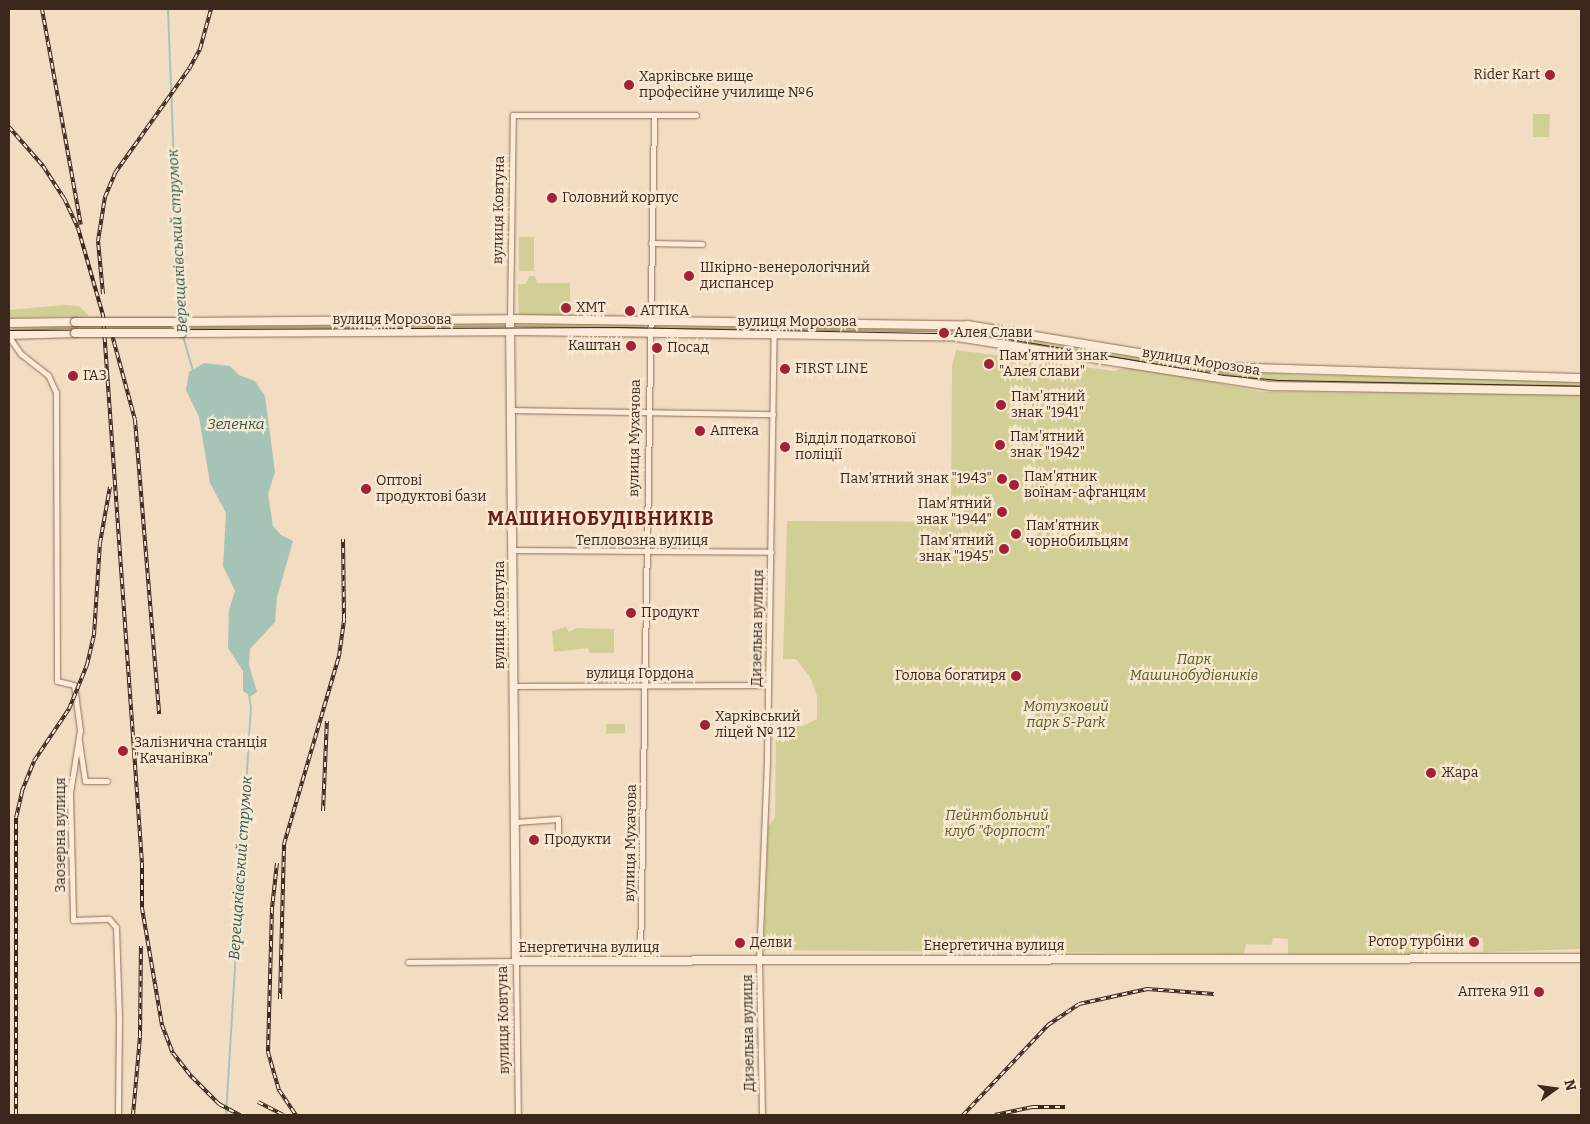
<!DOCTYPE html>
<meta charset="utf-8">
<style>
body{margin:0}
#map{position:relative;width:1590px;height:1124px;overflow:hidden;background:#f2ddc2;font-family:Bitter,serif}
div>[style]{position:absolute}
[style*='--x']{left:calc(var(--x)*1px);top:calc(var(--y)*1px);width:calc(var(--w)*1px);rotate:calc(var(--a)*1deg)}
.green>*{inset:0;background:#d1cf95}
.water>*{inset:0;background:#a5c4b6}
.stream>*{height:2px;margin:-1px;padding:0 1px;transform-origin:1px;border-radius:1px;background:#a5c4b6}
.roads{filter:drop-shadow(0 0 1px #8d6c57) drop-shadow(0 0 1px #8d6c57)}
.street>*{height:5px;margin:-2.5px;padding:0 2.5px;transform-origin:2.5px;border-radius:2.5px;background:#fcebd6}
.secondary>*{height:8px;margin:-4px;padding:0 4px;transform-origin:4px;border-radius:4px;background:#fcebd6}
.tram>*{height:1px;margin:-0.5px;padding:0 0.5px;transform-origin:0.5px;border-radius:0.5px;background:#3c271d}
.rail>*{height:4px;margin-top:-2px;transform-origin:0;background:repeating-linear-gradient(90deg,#f8e8d2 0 5.5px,#3c271d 0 11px);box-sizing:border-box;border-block:1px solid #3c271d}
.bridges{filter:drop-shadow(0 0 1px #6f4d3a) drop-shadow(0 0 1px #6f4d3a)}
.secondary-bridge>*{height:8px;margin:-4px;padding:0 4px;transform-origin:4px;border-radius:4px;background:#fcebd6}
.dots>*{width:14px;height:14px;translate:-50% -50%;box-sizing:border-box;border:2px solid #f8e8d2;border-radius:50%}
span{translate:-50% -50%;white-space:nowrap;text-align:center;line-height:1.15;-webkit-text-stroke:4.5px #f8e8d2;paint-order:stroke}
.poi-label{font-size:14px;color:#3c271d}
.right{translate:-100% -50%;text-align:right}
.left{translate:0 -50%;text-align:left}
.street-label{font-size:14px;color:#3c271d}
.park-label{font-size:14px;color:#545a22;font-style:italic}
.water-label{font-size:15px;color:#2b5d52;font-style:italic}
.district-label{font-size:19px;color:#6c1e18;font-weight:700;letter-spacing:1px}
.frame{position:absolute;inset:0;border:10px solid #3c271d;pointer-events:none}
.north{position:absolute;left:1530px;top:1064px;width:50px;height:50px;-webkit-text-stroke:4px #f8e8d2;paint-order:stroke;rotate:76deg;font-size:14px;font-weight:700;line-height:20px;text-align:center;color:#3c271d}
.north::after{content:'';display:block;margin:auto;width:18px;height:22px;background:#3c271d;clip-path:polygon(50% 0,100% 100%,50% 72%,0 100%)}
</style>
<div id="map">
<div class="green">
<div style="clip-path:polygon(1533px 114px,1550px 114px,1549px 137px,1533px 137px)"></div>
<div style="clip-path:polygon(519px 237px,534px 237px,534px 271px,519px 271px)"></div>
<div style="clip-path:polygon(529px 276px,535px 276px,537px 283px,570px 283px,570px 315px,519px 316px,518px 284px,526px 284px)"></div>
<div style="clip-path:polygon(64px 305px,79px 306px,89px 316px,9px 318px,9px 310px)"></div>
<div style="clip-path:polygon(505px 321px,505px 329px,369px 330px,369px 323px)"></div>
<div style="clip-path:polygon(512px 321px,645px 323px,645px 331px,512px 330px)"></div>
<div style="clip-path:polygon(366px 322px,366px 330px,12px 332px,11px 325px)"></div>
<div style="clip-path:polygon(650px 323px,771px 325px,771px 332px,650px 331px)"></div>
<div style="clip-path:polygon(777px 324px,969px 327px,1230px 370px,1296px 375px,1581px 380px,1581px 388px,1266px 381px,1220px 376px,989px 338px,777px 333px)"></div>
<div style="clip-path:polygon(956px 350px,1114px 371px,1124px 368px,1151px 370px,1262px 392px,1581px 394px,1581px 949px,1483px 952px,1483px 938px,1465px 938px,1464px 946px,1436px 945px,1424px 955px,1288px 954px,1288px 939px,1273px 938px,1271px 945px,1246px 944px,1244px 954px,764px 950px,768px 827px,775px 818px,776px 726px,803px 726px,817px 719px,817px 696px,810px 677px,796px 659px,783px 659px,787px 521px,951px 522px,952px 366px)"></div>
<div style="clip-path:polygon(566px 627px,569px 632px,577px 628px,614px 629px,614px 653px,590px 653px,588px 648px,554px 652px,552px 631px)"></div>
<div style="clip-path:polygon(606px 724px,625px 724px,625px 733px,606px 734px)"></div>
</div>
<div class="water">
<div style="clip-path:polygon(204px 363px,230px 366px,239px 375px,255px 381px,265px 396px,275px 472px,268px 494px,273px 526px,281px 535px,293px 541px,277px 597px,275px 622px,250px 649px,249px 665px,257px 692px,251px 696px,243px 691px,243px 671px,228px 648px,229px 610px,235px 591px,223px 566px,226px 513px,210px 483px,199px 417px,186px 390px,189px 372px)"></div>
</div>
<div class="stream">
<div style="--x:168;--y:9;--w:310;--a:87.8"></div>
<div style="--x:183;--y:336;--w:35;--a:74"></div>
<div style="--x:226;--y:1115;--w:408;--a:-86.5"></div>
<div style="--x:251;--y:708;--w:14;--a:-98"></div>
</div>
<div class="roads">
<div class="street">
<div style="--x:651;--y:243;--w:51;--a:1.1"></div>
<div style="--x:510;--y:319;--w:204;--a:-89.2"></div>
<div style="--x:513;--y:115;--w:183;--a:0"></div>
<div style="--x:9;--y:337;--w:21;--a:55"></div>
<div style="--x:21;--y:354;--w:34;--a:38"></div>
<div style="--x:48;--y:375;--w:19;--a:65"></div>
<div style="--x:56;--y:392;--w:289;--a:89.8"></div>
<div style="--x:57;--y:681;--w:17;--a:13"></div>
<div style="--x:74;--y:685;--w:45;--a:82.4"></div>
<div style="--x:80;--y:730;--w:64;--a:99"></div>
<div style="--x:70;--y:793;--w:127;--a:88.6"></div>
<div style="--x:73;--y:920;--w:36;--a:-2"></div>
<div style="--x:109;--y:919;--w:11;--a:49"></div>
<div style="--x:116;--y:927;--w:91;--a:88.1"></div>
<div style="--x:119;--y:1018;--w:97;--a:90.6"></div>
<div style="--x:511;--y:410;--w:262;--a:0.9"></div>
<div style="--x:513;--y:550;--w:258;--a:0.4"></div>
<div style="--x:513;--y:686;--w:255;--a:-0.2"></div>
<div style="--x:79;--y:741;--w:40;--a:81.5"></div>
<div style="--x:85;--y:781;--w:22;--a:0"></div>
<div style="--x:515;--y:822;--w:43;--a:-4"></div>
<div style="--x:558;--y:819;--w:17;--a:90"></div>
<div style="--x:640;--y:960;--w:843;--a:-89.05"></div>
<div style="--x:408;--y:962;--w:108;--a:-0.5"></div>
<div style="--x:516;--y:961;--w:154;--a:89.3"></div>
<div style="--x:762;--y:1115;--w:155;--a:-91.1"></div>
<div style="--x:759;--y:960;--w:203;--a:-87.7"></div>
<div style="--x:767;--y:757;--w:436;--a:-89.1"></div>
</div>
<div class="secondary">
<div style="--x:510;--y:319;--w:642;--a:89.46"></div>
<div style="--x:516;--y:961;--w:1065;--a:-0.16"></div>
<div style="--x:182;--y:322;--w:328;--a:-0.5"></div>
<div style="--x:510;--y:319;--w:458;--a:0.8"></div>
<div style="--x:968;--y:325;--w:259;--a:9.3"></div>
<div style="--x:1224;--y:367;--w:357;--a:1.8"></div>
<div style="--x:9;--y:323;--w:66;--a:-0.9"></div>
<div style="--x:182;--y:333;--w:328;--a:-0.3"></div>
<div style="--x:510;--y:331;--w:440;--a:0.7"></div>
<div style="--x:950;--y:336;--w:325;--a:8.9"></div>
<div style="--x:1271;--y:386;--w:310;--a:0.9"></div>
<div style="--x:9;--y:335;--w:66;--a:-1.7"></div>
</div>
</div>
<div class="tram">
<div style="--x:9;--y:330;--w:610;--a:-0.28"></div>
<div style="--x:619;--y:327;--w:325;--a:1.1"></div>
<div style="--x:944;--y:333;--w:47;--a:3.7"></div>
<div style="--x:991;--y:336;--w:236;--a:9.5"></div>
<div style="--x:1224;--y:375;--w:55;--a:5.2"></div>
<div style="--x:1279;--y:380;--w:302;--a:1.1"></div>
</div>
<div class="rail">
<div style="--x:42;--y:9;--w:219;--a:79.8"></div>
<div style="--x:9;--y:127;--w:52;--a:48.9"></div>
<div style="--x:43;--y:166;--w:38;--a:57"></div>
<div style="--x:64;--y:198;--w:33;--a:65"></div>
<div style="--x:78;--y:228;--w:91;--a:74"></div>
<div style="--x:103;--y:315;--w:549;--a:85.93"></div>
<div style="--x:142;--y:863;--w:45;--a:90"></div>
<div style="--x:142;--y:908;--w:119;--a:80.3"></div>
<div style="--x:162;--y:1025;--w:30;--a:69"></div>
<div style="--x:173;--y:1053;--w:31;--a:52"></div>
<div style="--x:192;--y:1077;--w:38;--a:45"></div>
<div style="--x:219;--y:1104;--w:24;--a:28"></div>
<div style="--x:103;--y:294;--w:53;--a:-95.4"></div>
<div style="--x:98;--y:241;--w:45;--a:-81"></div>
<div style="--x:105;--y:197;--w:26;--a:-67"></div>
<div style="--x:115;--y:173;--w:128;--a:-54.6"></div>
<div style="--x:189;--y:69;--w:23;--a:-61"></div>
<div style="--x:200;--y:49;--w:41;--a:-74.6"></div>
<div style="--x:111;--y:331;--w:92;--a:74.9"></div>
<div style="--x:135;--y:420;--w:295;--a:85.3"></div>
<div style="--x:323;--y:811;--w:90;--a:-87.5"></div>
<div style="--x:277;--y:863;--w:45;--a:96.3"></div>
<div style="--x:272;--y:908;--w:144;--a:91.6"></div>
<div style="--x:268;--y:1052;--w:40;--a:74"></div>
<div style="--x:279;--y:1090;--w:30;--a:56"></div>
<div style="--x:280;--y:999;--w:155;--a:-88.5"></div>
<div style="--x:284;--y:844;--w:196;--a:-73.7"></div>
<div style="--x:339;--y:656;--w:37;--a:-82"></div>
<div style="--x:344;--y:619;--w:80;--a:-90.7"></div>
<div style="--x:258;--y:1102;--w:28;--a:27"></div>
<div style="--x:16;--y:1115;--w:297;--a:-90"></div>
<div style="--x:16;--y:818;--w:28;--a:-77"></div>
<div style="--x:22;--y:791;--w:32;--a:-68"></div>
<div style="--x:34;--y:761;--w:63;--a:-56.1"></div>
<div style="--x:69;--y:709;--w:48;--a:-67.8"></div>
<div style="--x:87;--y:665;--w:31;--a:-77"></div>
<div style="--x:94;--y:635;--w:92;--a:-86.3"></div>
<div style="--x:100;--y:543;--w:57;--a:-79.9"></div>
<div style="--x:133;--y:1115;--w:79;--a:-84.9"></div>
<div style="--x:140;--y:1036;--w:90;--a:-89.4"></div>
<div style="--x:963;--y:1115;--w:124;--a:-46.6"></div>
<div style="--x:1048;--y:1025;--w:37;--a:-34"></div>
<div style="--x:1079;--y:1004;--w:70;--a:-12.4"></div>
<div style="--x:1147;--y:989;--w:67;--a:4.3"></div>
<div style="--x:995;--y:1115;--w:39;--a:-12"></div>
<div style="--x:1033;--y:1107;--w:32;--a:0"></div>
</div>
<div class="bridges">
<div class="secondary-bridge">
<div style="--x:75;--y:322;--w:107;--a:0"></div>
<div style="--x:75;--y:333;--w:107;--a:0"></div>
</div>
</div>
<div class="dots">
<div style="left:1550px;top:75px;background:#a22235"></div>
<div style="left:629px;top:85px;background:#a22235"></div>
<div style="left:552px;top:198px;background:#a22235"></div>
<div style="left:689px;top:276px;background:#a22235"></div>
<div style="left:566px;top:308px;background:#a22235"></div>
<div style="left:630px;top:311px;background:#a22235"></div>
<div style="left:944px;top:333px;background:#a22235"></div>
<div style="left:631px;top:346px;background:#a22235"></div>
<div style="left:657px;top:348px;background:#a22235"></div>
<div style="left:989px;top:364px;background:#a22235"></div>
<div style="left:785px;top:369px;background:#a22235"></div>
<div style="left:73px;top:376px;background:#a22235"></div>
<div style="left:1001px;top:405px;background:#a22235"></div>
<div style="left:700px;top:431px;background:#a22235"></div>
<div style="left:1000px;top:445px;background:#a22235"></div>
<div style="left:785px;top:447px;background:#a22235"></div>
<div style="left:1002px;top:479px;background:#a22235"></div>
<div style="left:1014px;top:485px;background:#a22235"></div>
<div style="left:366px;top:489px;background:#a22235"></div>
<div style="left:1002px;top:512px;background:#a22235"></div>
<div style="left:1016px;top:534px;background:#a22235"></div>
<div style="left:1004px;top:549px;background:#a22235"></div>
<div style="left:631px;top:613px;background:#a22235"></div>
<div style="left:1016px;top:676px;background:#a22235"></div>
<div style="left:705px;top:725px;background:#a22235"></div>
<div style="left:123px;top:751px;background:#a22235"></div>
<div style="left:1431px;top:773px;background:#a22235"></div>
<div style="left:534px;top:840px;background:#a22235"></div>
<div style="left:1474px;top:942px;background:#a22235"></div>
<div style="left:740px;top:943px;background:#a22235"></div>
<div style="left:1539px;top:992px;background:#a22235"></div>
</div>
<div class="poi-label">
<span class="right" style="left:1540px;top:75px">Rider Kart</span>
<span class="left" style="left:639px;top:85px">Харківське вище<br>професійне училище №6</span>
<span class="left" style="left:562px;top:198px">Головний корпус</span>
<span class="left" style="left:700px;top:276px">Шкірно-венерологічний<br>диспансер</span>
<span class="left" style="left:576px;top:308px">ХМТ</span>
<span class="left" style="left:640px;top:311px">АТТІКА</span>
<span class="left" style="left:954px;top:333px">Алея Слави</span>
<span class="right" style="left:621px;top:346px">Каштан</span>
<span class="left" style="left:667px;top:348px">Посад</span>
<span class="left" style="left:999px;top:364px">Пам'ятний знак<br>"Алея слави"</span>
<span class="left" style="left:795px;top:369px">FIRST LINE</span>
<span class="left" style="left:83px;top:376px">ГАЗ</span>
<span class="left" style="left:1011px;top:405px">Пам'ятний<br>знак "1941"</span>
<span class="left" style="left:710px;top:431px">Аптека</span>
<span class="left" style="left:1010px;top:445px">Пам'ятний<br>знак "1942"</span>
<span class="left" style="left:795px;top:447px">Відділ податкової<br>поліції</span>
<span class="left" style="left:1024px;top:485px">Пам'ятник<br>воїнам-афганцям</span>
<span class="right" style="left:992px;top:479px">Пам'ятний знак "1943"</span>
<span class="left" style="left:376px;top:489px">Оптові<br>продуктові бази</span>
<span class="right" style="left:992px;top:512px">Пам'ятний<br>знак "1944"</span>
<span class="left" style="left:1026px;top:534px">Пам'ятник<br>чорнобильцям</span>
<span class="right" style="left:994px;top:549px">Пам'ятний<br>знак "1945"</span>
<span class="left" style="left:641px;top:613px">Продукт</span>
<span class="right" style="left:1006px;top:676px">Голова богатиря</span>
<span class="left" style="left:715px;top:725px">Харківський<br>ліцей № 112</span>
<span class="left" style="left:134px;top:751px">Залізнична станція<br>"Качанівка"</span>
<span class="left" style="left:1441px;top:773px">Жара</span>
<span class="left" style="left:544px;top:840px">Продукти</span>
<span class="right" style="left:1464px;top:942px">Ротор турбіни</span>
<span class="left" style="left:750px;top:943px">Делви</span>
<span class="right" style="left:1529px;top:992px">Аптека 911</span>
</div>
<div class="street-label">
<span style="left:499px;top:210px;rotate:-89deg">вулиця Ковтуна</span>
<span style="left:392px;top:320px">вулиця Морозова</span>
<span style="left:797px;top:322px">вулиця Морозова</span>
<span style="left:1201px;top:362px;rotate:9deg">вулиця Морозова</span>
<span style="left:635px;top:438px;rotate:-89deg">вулиця Мухачова</span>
<span style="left:642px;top:541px">Тепловозна вулиця</span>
<span style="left:500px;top:615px;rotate:-90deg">вулиця Ковтуна</span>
<span style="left:758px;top:628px;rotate:-89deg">Дизельна вулиця</span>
<span style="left:640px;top:674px">вулиця Гордона</span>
<span style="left:61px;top:835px;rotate:-90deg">Заозерна вулиця</span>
<span style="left:631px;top:843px;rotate:-89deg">вулиця Мухачова</span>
<span style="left:994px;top:946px">Енергетична вулиця</span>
<span style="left:589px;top:948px">Енергетична вулиця</span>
<span style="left:504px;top:1020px;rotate:-91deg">вулиця Ковтуна</span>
<span style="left:749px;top:1033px;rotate:-91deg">Дизельна вулиця</span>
</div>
<div class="park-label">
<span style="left:1194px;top:668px">Парк<br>Машинобудівників</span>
<span style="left:1066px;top:715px">Мотузковий<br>парк S-Park</span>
<span style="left:997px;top:824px">Пейнтбольний<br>клуб "Форпост"</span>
</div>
<div class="water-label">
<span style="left:178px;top:241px;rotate:-93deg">Верещаківський струмок</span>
<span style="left:236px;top:425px">Зеленка</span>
<span style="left:241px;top:868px;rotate:-86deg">Верещаківський струмок</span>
</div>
<div class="district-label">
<span style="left:601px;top:519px">МАШИНОБУДІВНИКІВ</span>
</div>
<div class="frame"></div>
<div class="north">N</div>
</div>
